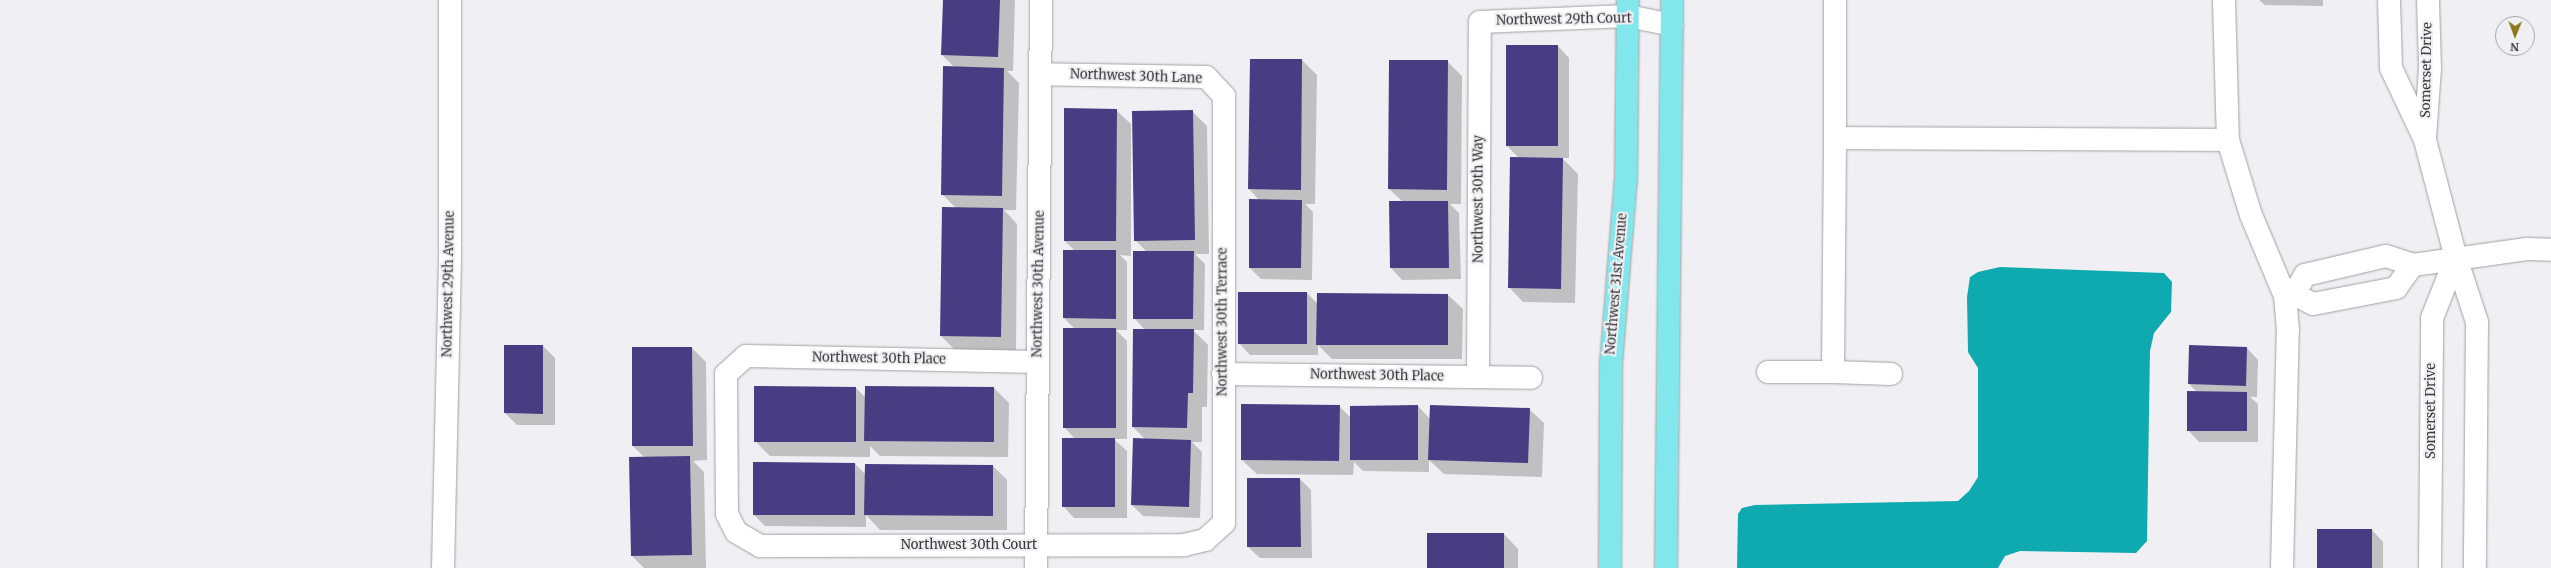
<!DOCTYPE html>
<style>
body{margin:0}
#map{position:relative;width:2551px;height:568px;overflow:hidden;background:#f0f0f4;font-family:Merriweather,serif}
div>[style]{position:absolute}
[style*='--x']{left:calc(var(--x)*1px);top:calc(var(--y)*1px);width:calc(var(--w)*1px);rotate:calc(var(--a)*1deg)}
.water>*{inset:0;background:#0eaab0}
.shadow>*{inset:0;background:#0003}
.building>*{inset:0;background:#473d82}
.roads{filter:drop-shadow(0 0 1px #a1a1a4) drop-shadow(0 0 1px #a1a1a4)}
.minor>*{height:22px;margin:-11px;padding:0 11px;transform-origin:11px;border-radius:11px;background:#fff}
.major>*{height:22px;margin:-11px;padding:0 11px;transform-origin:11px;border-radius:11px;background:#82e6ed}
span{translate:-50% -50%;white-space:nowrap;text-align:center;line-height:1.15;-webkit-text-stroke:4px #f0f0f4;paint-order:stroke}
.street-label{font-size:13px;color:#39393a}
.north{position:absolute;left:2495px;top:16px;width:40px;height:40px;box-sizing:border-box;background:#f0f0f4;border:1px solid #a7a7aa;border-radius:50%;rotate:181deg;font-size:11px;font-weight:700;line-height:16px;text-align:center;color:#39393a}
.north::after{content:'';display:block;margin:auto;width:14px;height:18px;background:#8e781d;clip-path:polygon(50% 0,100% 100%,50% 72%,0 100%)}
</style>
<div id="map">
<div class="water">
<div style="clip-path:polygon(2000px 267px,2164px 273px,2172px 282px,2171px 312px,2154px 333px,2150px 351px,2147px 541px,2136px 553px,2020px 551px,2005px 556px,1998px 568px,1737px 568px,1738px 514px,1742px 508px,1755px 505px,1958px 501px,1969px 491px,1978px 477px,1978px 368px,1968px 352px,1967px 297px,1970px 277px,1978px 272px)"></div>
</div>
<div class="shadow">
<div style="clip-path:polygon(944px 0,1015px 0,1013px 71px,1007px 71px,1019px 83px,1016px 210px,1004px 210px,1017px 224px,1016px 352px,956px 351px,941px 336px,956px 208px,942px 194px,955px 68px,942px 55px)"></div>
<div style="clip-path:polygon(2259px 0,2323px 0,2323px 6px,2265px 5px)"></div>
<div style="clip-path:polygon(1558px 46px,1569px 58px,1569px 158px,1562px 158px,1578px 174px,1575px 303px,1523px 302px,1509px 287px,1519px 158px,1507px 146px)"></div>
<div style="clip-path:polygon(1251px 60px,1302px 60px,1317px 75px,1315px 204px,1305px 204px,1313px 212px,1312px 280px,1261px 279px,1250px 268px,1260px 201px,1249px 189px)"></div>
<div style="clip-path:polygon(1447px 61px,1462px 76px,1461px 204px,1450px 204px,1459px 213px,1461px 279px,1402px 280px,1391px 268px,1403px 202px,1389px 189px)"></div>
<div style="clip-path:polygon(1116px 110px,1131px 124px,1131px 256px,1120px 255px,1127px 262px,1127px 330px,1116px 330px,1127px 341px,1127px 439px,1114px 439px,1127px 451px,1127px 518px,1074px 518px,1063px 506px,1075px 439px,1064px 427px,1075px 329px,1064px 318px,1075px 251px,1065px 241px)"></div>
<div style="clip-path:polygon(1192px 111px,1207px 126px,1209px 254px,1195px 254px,1205px 264px,1204px 330px,1193px 330px,1208px 345px,1207px 407px,1202px 407px,1202px 442px,1192px 442px,1202px 452px,1200px 518px,1143px 516px,1132px 505px,1145px 439px,1133px 427px,1134px 330px,1145px 330px,1134px 318px,1147px 252px,1135px 240px)"></div>
<div style="clip-path:polygon(1307px 293px,1318px 304px,1318px 294px,1448px 295px,1463px 309px,1462px 359px,1332px 359px,1318px 345px,1318px 355px,1250px 355px,1239px 343px)"></div>
<div style="clip-path:polygon(505px 346px,543px 346px,555px 358px,555px 425px,517px 425px,505px 413px)"></div>
<div style="clip-path:polygon(633px 348px,692px 348px,706px 362px,707px 460px,693px 461px,704px 472px,706px 568px,644px 568px,632px 556px,645px 458px,633px 446px)"></div>
<div style="clip-path:polygon(2247px 348px,2258px 360px,2257px 397px,2250px 397px,2258px 404px,2258px 442px,2199px 442px,2188px 430px,2198px 393px,2189px 384px)"></div>
<div style="clip-path:polygon(856px 388px,866px 398px,994px 388px,1009px 403px,1008px 457px,880px 456px,870px 446px,870px 457px,770px 456px,755px 441px)"></div>
<div style="clip-path:polygon(1339px 406px,1351px 418px,1418px 406px,1430px 419px,1529px 409px,1544px 423px,1542px 477px,1444px 474px,1429px 460px,1429px 472px,1363px 471px,1354px 462px,1353px 475px,1257px 474px,1242px 460px)"></div>
<div style="clip-path:polygon(855px 464px,866px 475px,993px 466px,1007px 480px,1007px 530px,880px 530px,866px 515px,866px 527px,765px 526px,754px 515px)"></div>
<div style="clip-path:polygon(1300px 479px,1311px 490px,1312px 558px,1260px 558px,1248px 547px)"></div>
<div style="clip-path:polygon(2372px 530px,2383px 542px,2383px 568px,2319px 568px)"></div>
<div style="clip-path:polygon(1504px 534px,1518px 549px,1518px 568px,1428px 568px)"></div>
</div>
<div class="building">
<div style="clip-path:polygon(943px 0,1000px 0,998px 57px,941px 55px)"></div>
<div style="clip-path:polygon(1506px 45px,1558px 45px,1558px 146px,1506px 146px)"></div>
<div style="clip-path:polygon(1250px 59px,1302px 59px,1301px 190px,1248px 189px)"></div>
<div style="clip-path:polygon(1389px 60px,1448px 60px,1447px 190px,1388px 189px)"></div>
<div style="clip-path:polygon(943px 66px,1004px 68px,1002px 196px,941px 195px)"></div>
<div style="clip-path:polygon(1064px 108px,1117px 109px,1116px 241px,1064px 241px)"></div>
<div style="clip-path:polygon(1193px 110px,1195px 240px,1134px 241px,1132px 111px)"></div>
<div style="clip-path:polygon(1510px 157px,1563px 158px,1561px 289px,1508px 288px)"></div>
<div style="clip-path:polygon(1249px 199px,1302px 200px,1301px 268px,1249px 268px)"></div>
<div style="clip-path:polygon(1389px 201px,1448px 201px,1449px 268px,1390px 268px)"></div>
<div style="clip-path:polygon(942px 207px,1003px 208px,1001px 337px,940px 336px)"></div>
<div style="clip-path:polygon(1063px 250px,1116px 250px,1116px 319px,1063px 318px)"></div>
<div style="clip-path:polygon(1133px 251px,1194px 251px,1193px 319px,1133px 319px)"></div>
<div style="clip-path:polygon(1238px 292px,1307px 292px,1307px 344px,1238px 344px)"></div>
<div style="clip-path:polygon(1317px 293px,1448px 294px,1448px 345px,1316px 345px)"></div>
<div style="clip-path:polygon(1063px 328px,1116px 328px,1116px 428px,1063px 428px)"></div>
<div style="clip-path:polygon(1133px 329px,1194px 329px,1193px 393px,1188px 393px,1187px 428px,1132px 427px)"></div>
<div style="clip-path:polygon(504px 345px,543px 345px,543px 414px,504px 413px)"></div>
<div style="clip-path:polygon(2189px 345px,2247px 347px,2246px 386px,2188px 384px)"></div>
<div style="clip-path:polygon(632px 347px,692px 347px,693px 446px,632px 446px)"></div>
<div style="clip-path:polygon(754px 386px,856px 387px,856px 442px,754px 442px)"></div>
<div style="clip-path:polygon(865px 386px,994px 387px,994px 442px,864px 441px)"></div>
<div style="clip-path:polygon(2187px 391px,2247px 392px,2247px 431px,2187px 431px)"></div>
<div style="clip-path:polygon(1241px 404px,1340px 405px,1339px 461px,1241px 460px)"></div>
<div style="clip-path:polygon(1418px 405px,1418px 460px,1350px 460px,1350px 406px)"></div>
<div style="clip-path:polygon(1430px 405px,1530px 408px,1528px 463px,1428px 460px)"></div>
<div style="clip-path:polygon(1062px 438px,1115px 438px,1115px 507px,1062px 507px)"></div>
<div style="clip-path:polygon(1133px 438px,1191px 440px,1189px 507px,1131px 505px)"></div>
<div style="clip-path:polygon(690px 456px,692px 555px,631px 556px,629px 457px)"></div>
<div style="clip-path:polygon(753px 462px,855px 463px,855px 515px,753px 515px)"></div>
<div style="clip-path:polygon(865px 464px,993px 465px,993px 516px,864px 515px)"></div>
<div style="clip-path:polygon(1247px 478px,1300px 478px,1301px 547px,1247px 547px)"></div>
<div style="clip-path:polygon(2317px 529px,2372px 529px,2372px 568px,2317px 568px)"></div>
<div style="clip-path:polygon(1427px 533px,1504px 533px,1504px 568px,1427px 568px)"></div>
</div>
<div class="roads">
<div class="minor">
<div style="--x:1835;--y:0;--w:138;--a:90"></div>
<div style="--x:1835;--y:138;--w:393;--a:0.3"></div>
<div style="--x:2224;--y:0;--w:140;--a:88.4"></div>
<div style="--x:2228;--y:140;--w:78;--a:73"></div>
<div style="--x:2251;--y:215;--w:88;--a:67.2"></div>
<div style="--x:2285;--y:296;--w:9;--a:-13"></div>
<div style="--x:2294;--y:294;--w:21;--a:28"></div>
<div style="--x:2313;--y:304;--w:85;--a:-10.9"></div>
<div style="--x:2396;--y:288;--w:29;--a:-54"></div>
<div style="--x:2389;--y:0;--w:68;--a:88.3"></div>
<div style="--x:2391;--y:68;--w:80;--a:64.7"></div>
<div style="--x:2425;--y:140;--w:122;--a:75.3"></div>
<div style="--x:2456;--y:258;--w:67;--a:71.8"></div>
<div style="--x:2477;--y:322;--w:246;--a:90.5"></div>
<div style="--x:2425;--y:138;--w:70;--a:-85.9"></div>
<div style="--x:2430;--y:68;--w:68;--a:-91.7"></div>
<div style="--x:2294;--y:294;--w:22;--a:-60"></div>
<div style="--x:2305;--y:275;--w:83;--a:-13.2"></div>
<div style="--x:2386;--y:256;--w:28;--a:18"></div>
<div style="--x:2413;--y:265;--w:115;--a:-8"></div>
<div style="--x:2527;--y:249;--w:24;--a:2"></div>
<div style="--x:1038;--y:362;--w:292;--a:-178.8"></div>
<div style="--x:746;--y:356;--w:27;--a:138"></div>
<div style="--x:726;--y:374;--w:140;--a:89.6"></div>
<div style="--x:727;--y:514;--w:20;--a:63"></div>
<div style="--x:736;--y:532;--w:28;--a:30"></div>
<div style="--x:760;--y:546;--w:424;--a:-0.1"></div>
<div style="--x:1184;--y:545;--w:22;--a:-13"></div>
<div style="--x:1205;--y:540;--w:25;--a:-42"></div>
<div style="--x:1224;--y:523;--w:427;--a:-90"></div>
<div style="--x:1224;--y:96;--w:26;--a:-133"></div>
<div style="--x:1206;--y:77;--w:164;--a:-179"></div>
<div style="--x:1768;--y:372;--w:65;--a:0"></div>
<div style="--x:1833;--y:372;--w:234;--a:-89.5"></div>
<div style="--x:1833;--y:372;--w:58;--a:2"></div>
<div style="--x:1223;--y:374;--w:308;--a:0.7"></div>
<div style="--x:1478;--y:377;--w:355;--a:-89.7"></div>
<div style="--x:1480;--y:22;--w:148;--a:-2.3"></div>
<div style="--x:1628;--y:16;--w:45;--a:11.6"></div>
<div style="--x:443;--y:568;--w:316;--a:-88.7"></div>
<div style="--x:450;--y:252;--w:252;--a:-90"></div>
<div style="--x:1036;--y:568;--w:568;--a:-89.5"></div>
<div style="--x:2282;--y:568;--w:238;--a:-88.6"></div>
<div style="--x:2288;--y:330;--w:34;--a:-95"></div>
<div style="--x:2430;--y:568;--w:250;--a:-89.5"></div>
<div style="--x:2432;--y:318;--w:65;--a:-68.2"></div>
</div>
<div class="major">
<div style="--x:1610;--y:568;--w:204;--a:-89.7"></div>
<div style="--x:1611;--y:364;--w:186;--a:-85.4"></div>
<div style="--x:1626;--y:179;--w:179;--a:-89.4"></div>
<div style="--x:1666;--y:568;--w:568;--a:-89.39"></div>
</div>
</div>
<div class="street-label">
<span style="left:1564px;top:20px;rotate:-1deg">Northwest 29th Court</span>
<span style="left:2427px;top:70px;rotate:-89deg">Somerset Drive</span>
<span style="left:1136px;top:77px;rotate:2deg">Northwest 30th Lane</span>
<span style="left:1479px;top:199px;rotate:-90deg">Northwest 30th Way</span>
<span style="left:449px;top:284px;rotate:-89deg">Northwest 29th Avenue</span>
<span style="left:1039px;top:284px;rotate:-89deg">Northwest 30th Avenue</span>
<span style="left:1617px;top:284px;rotate:-85deg">Northwest 31st Avenue</span>
<span style="left:1223px;top:322px;rotate:-90deg">Northwest 30th Terrace</span>
<span style="left:879px;top:359px;rotate:1deg">Northwest 30th Place</span>
<span style="left:1377px;top:376px;rotate:1deg">Northwest 30th Place</span>
<span style="left:2431px;top:411px;rotate:-90deg">Somerset Drive</span>
<span style="left:969px;top:545px">Northwest 30th Court</span>
</div>
<div class="north">N</div>
</div>
